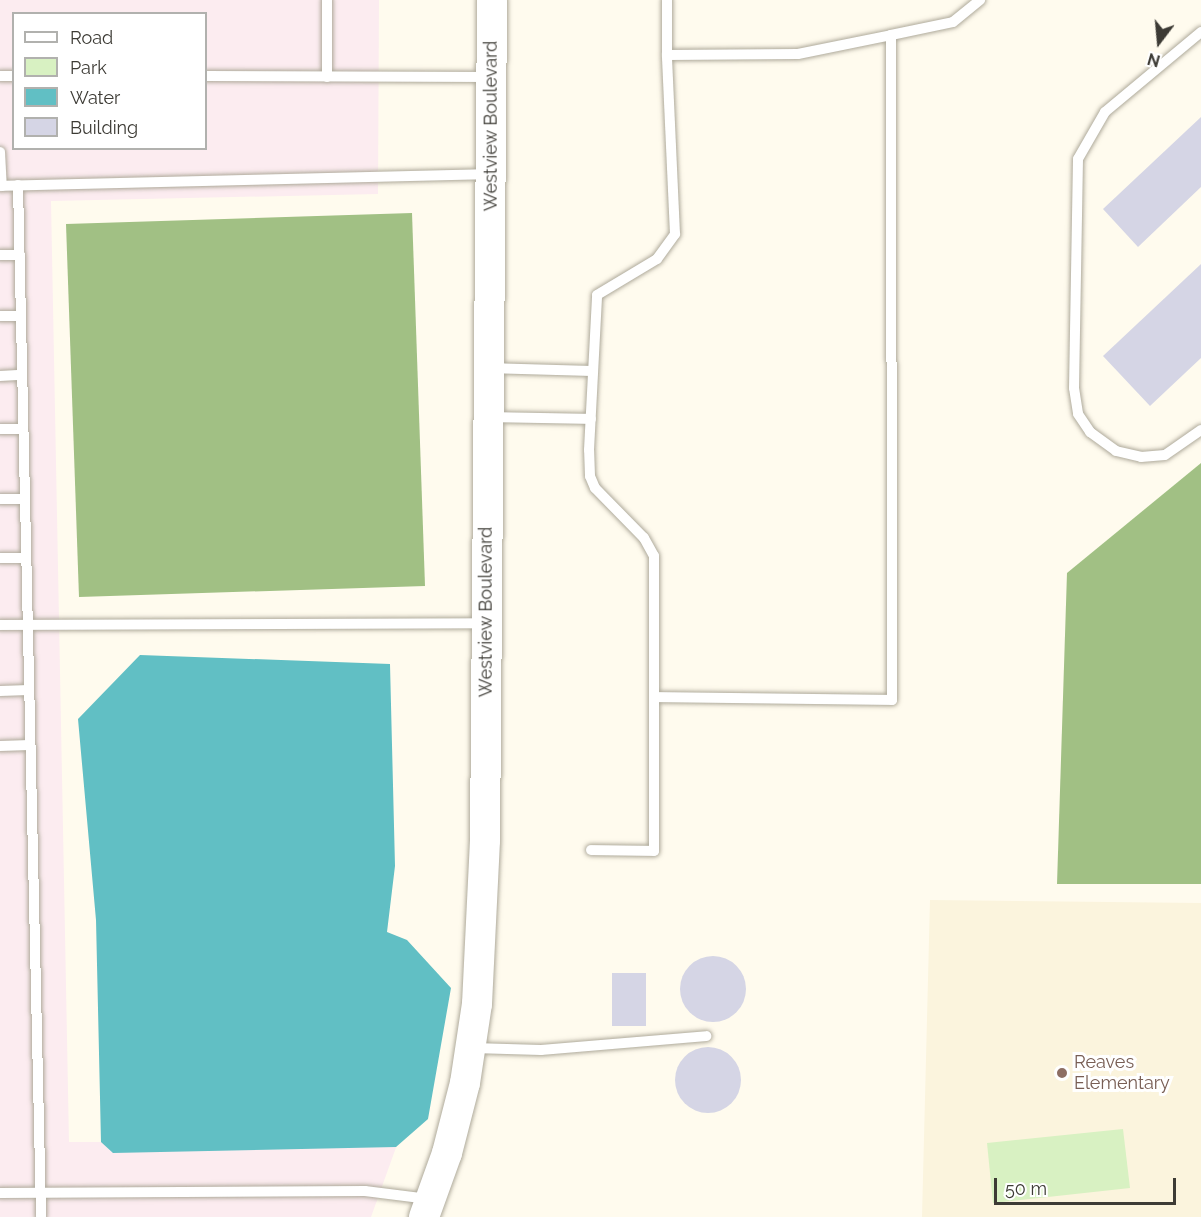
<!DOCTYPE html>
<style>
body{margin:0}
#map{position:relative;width:1201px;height:1217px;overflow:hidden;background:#fffbee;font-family:Raleway,sans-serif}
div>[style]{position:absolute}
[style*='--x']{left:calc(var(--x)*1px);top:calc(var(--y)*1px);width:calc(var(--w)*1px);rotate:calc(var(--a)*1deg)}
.commercial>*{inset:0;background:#fcecf0}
.built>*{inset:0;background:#fbf4dd}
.green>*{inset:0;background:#d8f1c2}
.forest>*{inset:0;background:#a1c084}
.water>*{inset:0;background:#61bfc4}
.building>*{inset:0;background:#d5d5e5}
.round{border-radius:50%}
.roads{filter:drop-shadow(0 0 2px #afaa9b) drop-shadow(0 0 2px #afaa9b)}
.lane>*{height:10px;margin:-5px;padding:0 5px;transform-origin:5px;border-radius:5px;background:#fff}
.secondary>*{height:30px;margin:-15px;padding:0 15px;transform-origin:15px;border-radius:15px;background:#fff}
.dots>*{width:16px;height:16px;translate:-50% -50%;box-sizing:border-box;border:3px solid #fff;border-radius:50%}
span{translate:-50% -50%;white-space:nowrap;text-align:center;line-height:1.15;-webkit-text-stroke:6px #fff;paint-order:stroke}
.street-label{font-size:18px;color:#3d3b35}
.education-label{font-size:18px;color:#785e54}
.left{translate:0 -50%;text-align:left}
.legend{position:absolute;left:12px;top:12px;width:195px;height:138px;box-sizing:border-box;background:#fff;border:2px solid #b1b1ae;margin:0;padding:8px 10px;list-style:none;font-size:18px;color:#3d3b35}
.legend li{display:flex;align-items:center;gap:12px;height:30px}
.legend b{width:30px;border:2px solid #b1b1ae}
.north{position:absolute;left:1129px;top:12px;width:60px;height:60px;-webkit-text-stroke:4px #fff;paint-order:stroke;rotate:196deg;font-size:16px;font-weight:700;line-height:24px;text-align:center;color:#3d3b35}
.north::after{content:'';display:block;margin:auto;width:21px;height:27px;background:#3d3b35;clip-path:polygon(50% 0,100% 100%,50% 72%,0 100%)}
.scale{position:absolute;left:994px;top:1178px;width:182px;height:27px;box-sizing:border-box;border:3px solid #3d3b35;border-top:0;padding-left:8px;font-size:18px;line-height:21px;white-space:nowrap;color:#3d3b35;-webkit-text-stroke:4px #fff;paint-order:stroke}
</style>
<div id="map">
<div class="commercial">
<div style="clip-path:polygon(evenodd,0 0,379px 0,378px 194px,51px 201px,69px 1142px,398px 1142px,371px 1217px,0 1217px,0 0,14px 14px,206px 14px,206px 148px,14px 148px,14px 14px)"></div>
</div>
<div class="built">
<div style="clip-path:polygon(930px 900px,1201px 903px,1201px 1217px,922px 1217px)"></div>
</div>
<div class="green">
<div style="clip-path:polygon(1123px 1129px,1130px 1188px,993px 1203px,987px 1143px)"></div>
</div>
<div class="forest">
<div style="clip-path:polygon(412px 213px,425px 586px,79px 597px,66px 224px)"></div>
<div style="clip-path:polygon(1201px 463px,1201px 884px,1057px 884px,1067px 573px)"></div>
</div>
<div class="water">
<div style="clip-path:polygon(140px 655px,390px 664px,395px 866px,387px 932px,407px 940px,451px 988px,428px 1119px,396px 1147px,113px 1153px,101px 1142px,96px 920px,78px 719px)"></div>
</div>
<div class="building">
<div style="clip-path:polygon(1201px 117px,1201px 187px,1138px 247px,1103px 209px)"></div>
<div style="clip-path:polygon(1201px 264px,1201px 358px,1150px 406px,1103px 356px)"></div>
<div class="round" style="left:680px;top:956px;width:66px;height:66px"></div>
<div style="clip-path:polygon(612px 973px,646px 973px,646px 1026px,612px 1026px)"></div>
<div class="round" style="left:675px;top:1047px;width:66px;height:66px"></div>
</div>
<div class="roads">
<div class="lane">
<div style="--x:667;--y:0;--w:55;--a:90"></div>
<div style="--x:1201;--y:32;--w:125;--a:140.2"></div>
<div style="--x:1105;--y:112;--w:54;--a:119.9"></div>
<div style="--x:1078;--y:159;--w:229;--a:91"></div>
<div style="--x:1074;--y:388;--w:26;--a:81"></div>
<div style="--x:1078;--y:414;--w:22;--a:56"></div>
<div style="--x:1090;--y:432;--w:32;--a:36"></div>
<div style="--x:1116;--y:451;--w:26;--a:13"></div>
<div style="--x:1141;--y:457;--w:24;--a:-5"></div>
<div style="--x:1165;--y:455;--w:44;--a:-34.8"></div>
<div style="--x:891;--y:35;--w:63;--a:-11.8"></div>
<div style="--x:953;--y:22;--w:35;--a:-39"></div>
<div style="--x:0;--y:76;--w:14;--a:0"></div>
<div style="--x:206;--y:76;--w:285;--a:0.2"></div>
<div style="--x:327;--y:77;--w:77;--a:-90"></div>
<div style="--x:0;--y:152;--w:34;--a:87"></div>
<div style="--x:18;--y:185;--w:1032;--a:88.72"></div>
<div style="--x:0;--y:186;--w:489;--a:-1.4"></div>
<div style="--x:0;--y:255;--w:20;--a:0"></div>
<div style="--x:0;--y:316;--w:19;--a:0"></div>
<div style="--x:491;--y:368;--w:101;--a:1.7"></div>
<div style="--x:0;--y:376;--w:22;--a:-3"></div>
<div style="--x:491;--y:417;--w:100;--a:1.1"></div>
<div style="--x:0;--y:429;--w:23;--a:0"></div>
<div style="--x:0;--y:499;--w:25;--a:0"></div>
<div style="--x:0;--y:558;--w:26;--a:0"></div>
<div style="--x:0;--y:625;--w:486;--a:-0.2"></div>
<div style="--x:0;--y:691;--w:29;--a:-2"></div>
<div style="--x:0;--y:746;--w:30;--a:-2"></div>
<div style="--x:591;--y:850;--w:63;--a:0.9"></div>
<div style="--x:654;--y:851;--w:295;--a:-90"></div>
<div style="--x:654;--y:556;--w:21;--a:-119"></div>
<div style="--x:644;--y:538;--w:70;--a:-134.4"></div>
<div style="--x:595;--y:488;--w:13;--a:-113"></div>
<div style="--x:590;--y:476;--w:26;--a:-92"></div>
<div style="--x:589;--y:450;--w:155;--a:-87"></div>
<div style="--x:597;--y:295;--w:70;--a:-31"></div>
<div style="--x:657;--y:259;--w:31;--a:-54"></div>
<div style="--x:675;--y:234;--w:179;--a:-92.6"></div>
<div style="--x:667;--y:55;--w:131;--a:-0.4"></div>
<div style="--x:798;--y:54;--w:95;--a:-11.5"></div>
<div style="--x:891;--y:35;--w:665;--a:89.91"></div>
<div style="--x:892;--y:700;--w:238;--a:-179.3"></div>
<div style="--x:473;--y:1048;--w:68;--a:1.7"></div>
<div style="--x:541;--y:1050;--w:166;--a:-4.8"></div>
<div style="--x:0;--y:1193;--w:365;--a:-0.3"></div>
<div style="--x:365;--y:1191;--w:64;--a:7.2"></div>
</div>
<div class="secondary">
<div style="--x:424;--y:1217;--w:68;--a:-70.2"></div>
<div style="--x:447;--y:1153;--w:72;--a:-75.6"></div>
<div style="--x:465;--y:1083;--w:80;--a:-81.4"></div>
<div style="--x:477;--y:1004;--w:163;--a:-87.2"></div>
<div style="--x:485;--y:841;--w:841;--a:-89.52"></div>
</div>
</div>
<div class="dots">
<div style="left:1062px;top:1073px;background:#8d6e63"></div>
</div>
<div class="street-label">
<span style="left:491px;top:126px;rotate:-90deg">Westview Boulevard</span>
<span style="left:486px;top:612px;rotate:-90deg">Westview Boulevard</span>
</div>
<div class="education-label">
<span class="left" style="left:1074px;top:1073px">Reaves<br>Elementary</span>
</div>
<ul class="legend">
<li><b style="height:8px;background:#fff"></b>Road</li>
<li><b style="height:16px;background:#d8f1c2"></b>Park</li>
<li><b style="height:16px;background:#61bfc4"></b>Water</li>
<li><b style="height:16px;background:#d5d5e5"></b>Building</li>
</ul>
<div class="north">N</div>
<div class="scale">50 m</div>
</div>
